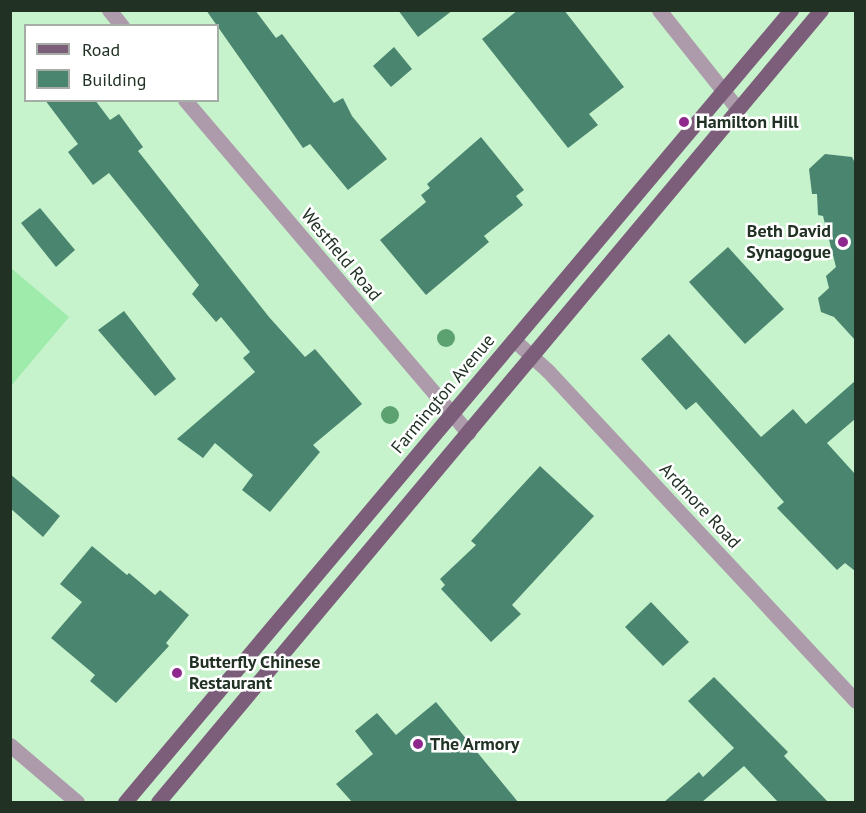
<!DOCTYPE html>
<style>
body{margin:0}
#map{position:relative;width:866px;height:813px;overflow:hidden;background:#c6f3cc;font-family:"PT Sans",sans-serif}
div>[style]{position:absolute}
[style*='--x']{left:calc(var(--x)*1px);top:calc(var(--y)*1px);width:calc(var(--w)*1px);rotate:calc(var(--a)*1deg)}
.green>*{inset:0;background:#9febac}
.building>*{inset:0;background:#4a8570}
.street>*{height:15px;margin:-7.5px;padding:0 7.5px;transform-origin:7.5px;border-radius:7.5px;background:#ad9bab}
.primary>*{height:15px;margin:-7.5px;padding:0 7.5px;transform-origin:7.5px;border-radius:7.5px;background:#7c5d7a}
.trees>*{width:18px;height:18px;margin:-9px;border-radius:50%;background:#5ca271}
.dots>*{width:16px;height:16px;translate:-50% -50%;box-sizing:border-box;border:3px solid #fff;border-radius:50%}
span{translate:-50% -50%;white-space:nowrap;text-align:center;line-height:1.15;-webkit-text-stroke:5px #fff;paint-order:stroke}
.poi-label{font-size:18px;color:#213224;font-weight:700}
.left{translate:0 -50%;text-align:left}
.right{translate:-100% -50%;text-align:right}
.street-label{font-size:18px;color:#213224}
.frame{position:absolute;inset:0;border:12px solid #213224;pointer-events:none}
.legend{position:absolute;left:24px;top:24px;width:195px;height:78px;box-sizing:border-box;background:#fff;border:2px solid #a6ada7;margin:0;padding:8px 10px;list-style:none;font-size:18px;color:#213224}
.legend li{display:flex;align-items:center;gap:12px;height:30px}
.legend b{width:30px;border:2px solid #a6ada7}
</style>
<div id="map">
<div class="green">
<div style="clip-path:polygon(11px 268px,69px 317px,11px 386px)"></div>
</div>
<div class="building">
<div style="clip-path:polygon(206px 10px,255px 10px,276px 38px,282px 34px,334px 103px,343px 98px,352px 116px,387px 159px,348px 190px,310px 144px,303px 148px)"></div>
<div style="clip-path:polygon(398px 10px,453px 10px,418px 37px)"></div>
<div style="clip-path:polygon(518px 10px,564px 10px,624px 87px,589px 114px,598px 125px,568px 148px,482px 39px)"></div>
<div style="clip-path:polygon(394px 47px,412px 69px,391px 87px,373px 66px)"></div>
<div style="clip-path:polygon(45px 100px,95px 100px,110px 120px,119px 114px,143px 147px,138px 151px,269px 317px,305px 357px,315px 349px,362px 404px,313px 445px,320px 452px,270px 512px,242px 490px,253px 475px,215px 443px,203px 458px,177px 439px,255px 372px,243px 358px,250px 352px,221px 317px,216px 322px,192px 294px,199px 285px,109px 173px,93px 185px,68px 152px,78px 144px)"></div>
<div style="clip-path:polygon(481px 137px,524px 190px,516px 196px,523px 205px,484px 236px,489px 242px,426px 295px,380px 240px,426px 202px,421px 195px,430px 188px,427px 184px)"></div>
<div style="clip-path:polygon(825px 154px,852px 157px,855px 163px,855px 340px,834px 317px,821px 312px,818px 298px,829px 288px,826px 276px,836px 267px,823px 216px,818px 215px,817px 194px,812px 194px,809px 169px)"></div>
<div style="clip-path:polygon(40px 208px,75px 250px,56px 267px,21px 223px)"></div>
<div style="clip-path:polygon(728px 247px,784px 309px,745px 344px,689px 282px)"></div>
<div style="clip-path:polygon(124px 311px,176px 379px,155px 396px,98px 330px)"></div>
<div style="clip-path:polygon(669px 334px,761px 437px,793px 409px,806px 424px,855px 381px,855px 419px,827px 443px,855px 474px,855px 571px,845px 563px,837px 570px,777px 508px,784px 502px,696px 402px,686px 410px,641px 359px)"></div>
<div style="clip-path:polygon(540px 466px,594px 516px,512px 605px,521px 614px,491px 642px,441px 589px,445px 585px,440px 579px,476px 545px,471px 541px)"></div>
<div style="clip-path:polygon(10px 474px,60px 516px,43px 537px,10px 508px)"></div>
<div style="clip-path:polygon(92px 546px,127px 575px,129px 573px,155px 595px,160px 590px,189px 615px,166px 643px,169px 646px,116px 703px,90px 681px,95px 675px,51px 638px,82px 602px,60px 584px)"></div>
<div style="clip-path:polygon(651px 602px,689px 642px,663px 666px,625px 627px)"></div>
<div style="clip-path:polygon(714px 677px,788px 752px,784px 756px,828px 802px,778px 802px,744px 766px,702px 802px,664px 802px,699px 772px,703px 777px,734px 748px,688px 701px)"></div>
<div style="clip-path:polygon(436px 702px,518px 802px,352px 802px,336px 784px,373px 754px,355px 731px,377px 713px,396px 735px)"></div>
</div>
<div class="street">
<div style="--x:109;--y:10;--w:21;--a:51"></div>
<div style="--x:659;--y:10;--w:125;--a:51.5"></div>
<div style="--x:185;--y:100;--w:437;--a:49.6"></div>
<div style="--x:514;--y:340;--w:46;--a:42.4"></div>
<div style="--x:548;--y:371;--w:451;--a:47"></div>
<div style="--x:10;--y:745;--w:88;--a:40.4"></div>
</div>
<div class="primary">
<div style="--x:125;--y:802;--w:1035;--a:-49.94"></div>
<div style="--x:158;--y:802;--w:1033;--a:-50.07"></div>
</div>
<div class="trees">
<div style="left:446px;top:338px"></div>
<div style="left:390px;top:415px"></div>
</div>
<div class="dots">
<div style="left:684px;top:122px;background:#8f288d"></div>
<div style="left:843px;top:242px;background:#8f288d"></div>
<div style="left:177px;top:673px;background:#8f288d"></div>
<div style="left:418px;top:744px;background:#8f288d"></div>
</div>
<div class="poi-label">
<span class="left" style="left:696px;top:122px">Hamilton Hill</span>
<span class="right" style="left:831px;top:242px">Beth David<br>Synagogue</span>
<span class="left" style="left:189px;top:673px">Butterfly Chinese<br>Restaurant</span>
<span class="left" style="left:430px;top:744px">The Armory</span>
</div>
<div class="street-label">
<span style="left:341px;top:255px;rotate:50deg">Westfield Road</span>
<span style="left:443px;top:394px;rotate:-50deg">Farmington Avenue</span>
<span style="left:700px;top:506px;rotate:47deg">Ardmore Road</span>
</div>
<div class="frame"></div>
<ul class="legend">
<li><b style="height:8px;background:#7c5d7a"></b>Road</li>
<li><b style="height:16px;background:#4a8570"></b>Building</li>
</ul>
</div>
